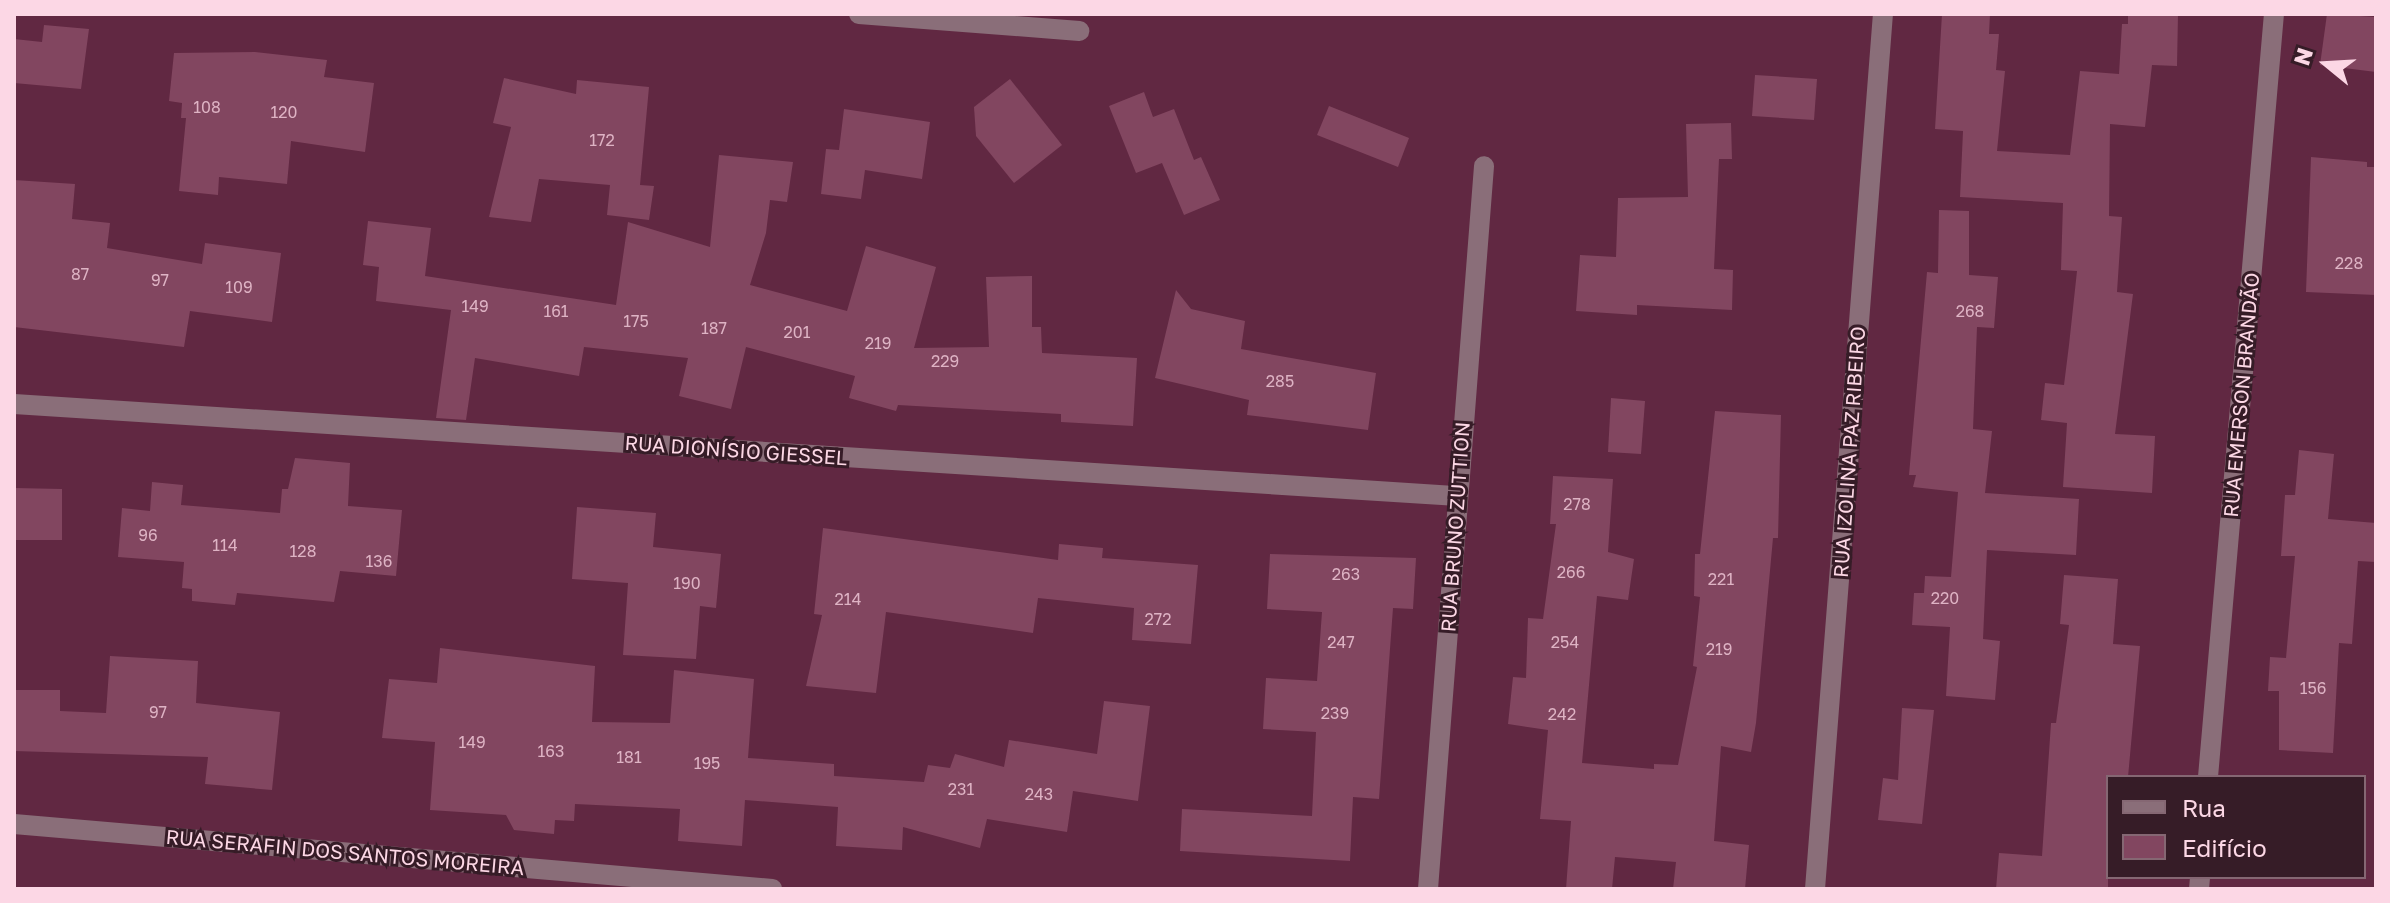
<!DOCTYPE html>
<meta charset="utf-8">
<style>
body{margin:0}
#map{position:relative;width:2390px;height:903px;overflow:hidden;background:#612842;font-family:"Golos Text",sans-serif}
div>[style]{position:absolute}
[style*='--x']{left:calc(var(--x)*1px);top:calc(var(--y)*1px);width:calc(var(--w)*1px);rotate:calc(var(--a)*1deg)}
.building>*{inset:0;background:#824660}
.minor>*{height:20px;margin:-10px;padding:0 10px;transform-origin:10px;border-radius:10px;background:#8a6e79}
span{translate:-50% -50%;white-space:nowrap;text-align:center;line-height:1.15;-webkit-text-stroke:6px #361c27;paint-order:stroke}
.number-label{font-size:16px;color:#deb3c4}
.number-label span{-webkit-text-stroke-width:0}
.street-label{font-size:20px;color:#fcd7e5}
.frame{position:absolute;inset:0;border:16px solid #fcd7e5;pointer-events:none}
.legend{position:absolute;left:2106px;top:775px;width:260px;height:104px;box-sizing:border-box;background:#361c27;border:2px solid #856773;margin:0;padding:10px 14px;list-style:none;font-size:24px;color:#fcd7e5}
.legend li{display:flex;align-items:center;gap:16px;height:40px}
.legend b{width:40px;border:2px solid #856773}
.north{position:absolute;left:2286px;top:24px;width:80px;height:80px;-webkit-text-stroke:6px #361c27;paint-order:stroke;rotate:288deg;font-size:22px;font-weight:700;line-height:32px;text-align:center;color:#fcd7e5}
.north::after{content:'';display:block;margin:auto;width:28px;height:36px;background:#fcd7e5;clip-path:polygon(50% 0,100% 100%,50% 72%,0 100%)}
</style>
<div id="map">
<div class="building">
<div style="clip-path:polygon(1942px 14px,1990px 14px,1989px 34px,1999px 34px,1996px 70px,2005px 71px,1997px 151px,2070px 155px,2080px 71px,2119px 74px,2122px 24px,2128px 24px,2128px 14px,2178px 14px,2177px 66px,2152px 65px,2145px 127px,2110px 124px,2109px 216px,2122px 217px,2117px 292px,2133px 294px,2115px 434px,2155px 436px,2152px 493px,2063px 487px,2067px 423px,2041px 420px,2045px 383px,2064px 385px,2069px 345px,2077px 271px,2061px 270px,2063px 203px,1960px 197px,1963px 131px,1935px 129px)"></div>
<div style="clip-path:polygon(2327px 14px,2376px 17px,2376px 72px,2320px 65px)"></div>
<div style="clip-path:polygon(44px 25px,89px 29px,81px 89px,14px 83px,14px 39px,42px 42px)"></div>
<div style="clip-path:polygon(255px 52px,327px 60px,324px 77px,374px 83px,365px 152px,291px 141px,287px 184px,219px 177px,218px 195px,179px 191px,186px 118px,181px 118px,182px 103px,169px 101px,174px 53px)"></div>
<div style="clip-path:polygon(1755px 75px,1817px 79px,1814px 120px,1752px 116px)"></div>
<div style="clip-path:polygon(504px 78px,576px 94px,577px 80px,649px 87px,640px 185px,654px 186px,649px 220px,607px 215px,610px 185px,539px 179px,531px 222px,489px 217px,511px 127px,493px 123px)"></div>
<div style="clip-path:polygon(1010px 79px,1062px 145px,1014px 183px,976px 136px,974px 107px)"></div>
<div style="clip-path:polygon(1144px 92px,1153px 117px,1174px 109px,1194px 160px,1201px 157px,1220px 200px,1184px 215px,1162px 163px,1136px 173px,1109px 106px)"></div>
<div style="clip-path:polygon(1329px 106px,1409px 138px,1398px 167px,1317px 135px)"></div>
<div style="clip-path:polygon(844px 109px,930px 122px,922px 179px,865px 170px,861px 199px,821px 194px,826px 149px,839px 150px)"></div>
<div style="clip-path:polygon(1731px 123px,1732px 159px,1719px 159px,1714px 269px,1733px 270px,1732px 310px,1637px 305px,1637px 315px,1576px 311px,1580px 255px,1616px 257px,1618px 198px,1688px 197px,1686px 124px)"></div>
<div style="clip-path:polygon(719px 155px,793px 162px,787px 202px,770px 200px,766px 233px,750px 285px,847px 311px,866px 246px,936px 267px,914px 348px,989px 347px,986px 277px,1032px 276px,1032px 327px,1041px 327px,1042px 353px,1137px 358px,1133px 426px,1061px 422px,1061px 414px,898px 405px,896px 411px,849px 398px,855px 376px,746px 347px,731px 409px,679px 396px,688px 358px,584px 347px,579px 376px,475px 358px,466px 420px,436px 418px,451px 310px,376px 301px,379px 267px,363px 265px,368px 221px,431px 228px,425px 276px,616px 305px,628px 222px,710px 247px)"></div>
<div style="clip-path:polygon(2311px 157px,2367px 162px,2367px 167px,2376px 167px,2376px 295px,2306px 292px)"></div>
<div style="clip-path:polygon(14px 180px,75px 184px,72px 219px,110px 223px,107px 248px,202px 264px,205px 243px,281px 253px,272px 322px,190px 311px,184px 347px,14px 327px)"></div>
<div style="clip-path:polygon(1939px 210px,1969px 211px,1969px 275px,1998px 277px,1994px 328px,1977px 327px,1973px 429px,1992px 431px,1985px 493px,2079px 499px,2076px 555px,1987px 550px,1983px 639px,2000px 641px,1995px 700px,1946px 696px,1950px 627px,1912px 625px,1914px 593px,1924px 593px,1925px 576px,1951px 577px,1958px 492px,1913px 487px,1916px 475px,1909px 475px,1927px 272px,1938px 273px)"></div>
<div style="clip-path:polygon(1176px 290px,1191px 309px,1245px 321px,1241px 349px,1376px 373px,1368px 430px,1247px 415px,1249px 400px,1155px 378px)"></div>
<div style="clip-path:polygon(1611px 398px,1645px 401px,1641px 454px,1608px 452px)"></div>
<div style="clip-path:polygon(1715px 411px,1781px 415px,1778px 538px,1773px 538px,1756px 723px,1751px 752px,1721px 746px,1714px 841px,1749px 845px,1745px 889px,1673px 889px,1676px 862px,1615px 857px,1612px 889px,1566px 889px,1571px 821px,1540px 819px,1548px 730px,1508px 724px,1513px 677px,1526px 678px,1528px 618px,1543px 619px,1556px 524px,1550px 524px,1553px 476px,1613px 479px,1608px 552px,1634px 559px,1628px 600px,1597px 596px,1582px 763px,1654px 769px,1654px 764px,1678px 765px,1697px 667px,1693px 666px,1700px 597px,1694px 596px,1695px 554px,1700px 554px)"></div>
<div style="clip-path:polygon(2299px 450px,2334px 454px,2328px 519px,2376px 523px,2376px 562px,2358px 561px,2352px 644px,2339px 643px,2333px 753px,2279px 750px,2279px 691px,2268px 691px,2270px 657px,2286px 658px,2295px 556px,2281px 556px,2285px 495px,2295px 495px)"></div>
<div style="clip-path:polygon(295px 458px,350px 463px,348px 506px,402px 510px,396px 576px,340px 571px,334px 602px,237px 593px,235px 605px,192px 601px,192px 589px,182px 588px,184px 562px,118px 557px,122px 508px,150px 511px,152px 482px,183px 485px,181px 505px,280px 513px,282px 489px,288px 489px)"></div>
<div style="clip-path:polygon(14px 488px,62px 489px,62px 540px,14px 540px)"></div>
<div style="clip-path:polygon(577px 507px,656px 513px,653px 547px,721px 554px,716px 608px,700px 606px,696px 659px,623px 655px,628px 583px,572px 579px)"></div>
<div style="clip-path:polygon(823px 528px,1058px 560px,1059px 544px,1103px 548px,1102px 558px,1198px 565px,1191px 644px,1132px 640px,1134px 608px,1038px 598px,1033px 633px,886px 612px,876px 693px,806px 686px,822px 615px,814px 614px)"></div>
<div style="clip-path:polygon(1270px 554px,1416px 558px,1413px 609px,1393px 608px,1379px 799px,1353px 797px,1350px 861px,1180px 851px,1182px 809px,1312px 816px,1316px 732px,1263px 729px,1266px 678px,1317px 681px,1322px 612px,1267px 609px)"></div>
<div style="clip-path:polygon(2064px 575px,2118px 579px,2113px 644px,2140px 646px,2128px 777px,2108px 777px,2108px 889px,1996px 889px,1999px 853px,2042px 856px,2051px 723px,2056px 723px,2069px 625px,2060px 624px)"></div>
<div style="clip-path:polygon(440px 648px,595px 666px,592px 722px,670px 723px,674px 670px,754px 679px,748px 758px,834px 764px,834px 776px,924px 782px,928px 765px,950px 768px,955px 754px,1004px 767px,1009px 740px,1097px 754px,1104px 701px,1150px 706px,1138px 801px,1073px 791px,1067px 832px,987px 819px,980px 848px,903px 827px,902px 850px,836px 846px,838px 807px,745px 800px,742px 846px,678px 841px,680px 809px,575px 804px,574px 821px,555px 820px,554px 834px,514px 830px,506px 815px,430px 810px,435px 742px,382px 738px,389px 679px,437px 683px)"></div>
<div style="clip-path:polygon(110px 656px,198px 661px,196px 703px,280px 712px,272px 790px,205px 784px,208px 757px,14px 751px,14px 690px,60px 690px,60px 711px,106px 713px)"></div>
<div style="clip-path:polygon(1902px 708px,1934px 710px,1922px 824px,1878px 820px,1883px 778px,1898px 780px)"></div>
</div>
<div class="minor">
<div style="--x:859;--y:14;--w:221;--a:4.4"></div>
<div style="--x:14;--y:404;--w:1447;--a:3.65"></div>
<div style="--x:2208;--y:777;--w:766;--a:-85.06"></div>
<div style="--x:14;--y:824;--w:761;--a:4.9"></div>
<div style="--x:1428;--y:889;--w:725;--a:-85.57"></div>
<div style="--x:1815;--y:889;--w:878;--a:-85.56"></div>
<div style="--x:2199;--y:889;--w:12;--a:-85"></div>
</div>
<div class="number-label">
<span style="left:207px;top:107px">108</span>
<span style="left:284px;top:112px">120</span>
<span style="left:602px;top:140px">172</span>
<span style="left:2349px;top:263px">228</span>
<span style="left:80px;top:274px">87</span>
<span style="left:160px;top:280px">97</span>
<span style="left:239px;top:287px">109</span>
<span style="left:475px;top:306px">149</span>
<span style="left:556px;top:311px">161</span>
<span style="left:1970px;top:311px">268</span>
<span style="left:636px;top:321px">175</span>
<span style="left:714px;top:328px">187</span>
<span style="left:797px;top:332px">201</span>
<span style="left:878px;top:343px">219</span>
<span style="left:945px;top:361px">229</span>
<span style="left:1280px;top:381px">285</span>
<span style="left:1577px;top:504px">278</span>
<span style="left:148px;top:535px">96</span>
<span style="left:225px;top:545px">114</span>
<span style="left:303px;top:551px">128</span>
<span style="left:379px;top:561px">136</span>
<span style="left:1571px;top:572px">266</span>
<span style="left:1346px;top:574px">263</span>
<span style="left:1721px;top:579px">221</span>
<span style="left:687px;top:583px">190</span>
<span style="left:1945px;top:598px">220</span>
<span style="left:848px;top:599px">214</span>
<span style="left:1158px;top:619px">272</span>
<span style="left:1341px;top:642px">247</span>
<span style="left:1565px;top:642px">254</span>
<span style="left:1719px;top:649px">219</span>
<span style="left:2313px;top:688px">156</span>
<span style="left:158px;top:712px">97</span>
<span style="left:1335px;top:713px">239</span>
<span style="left:1562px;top:714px">242</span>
<span style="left:472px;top:742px">149</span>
<span style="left:551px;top:751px">163</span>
<span style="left:629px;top:757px">181</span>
<span style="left:707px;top:763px">195</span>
<span style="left:961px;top:789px">231</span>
<span style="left:1039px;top:794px">243</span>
</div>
<div class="street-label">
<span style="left:2241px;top:395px;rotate:-85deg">RUA EMERSON BRANDÃO</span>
<span style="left:736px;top:450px;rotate:4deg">RUA DIONÍSIO GIESSEL</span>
<span style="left:1849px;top:452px;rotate:-86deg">RUA IZOLINA PAZ RIBEIRO</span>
<span style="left:1455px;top:527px;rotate:-86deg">RUA BRUNO ZUTTION</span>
<span style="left:345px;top:852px;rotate:5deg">RUA SERAFIN DOS SANTOS MOREIRA</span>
</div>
<div class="frame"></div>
<ul class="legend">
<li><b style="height:10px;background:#8a6e79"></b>Rua</li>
<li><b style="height:22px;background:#824660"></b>Edifício</li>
</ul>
<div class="north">N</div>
</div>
